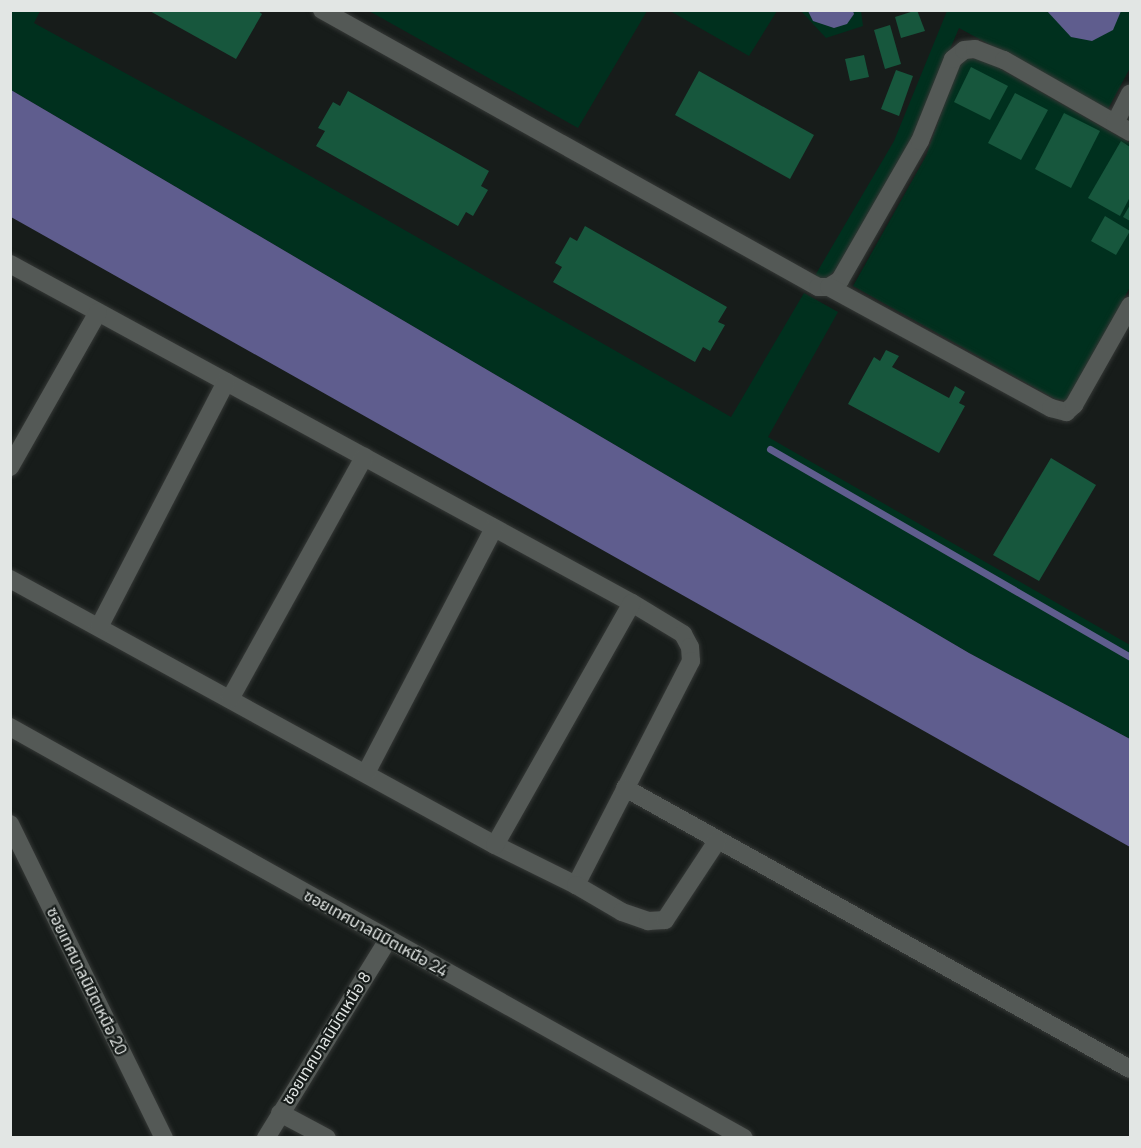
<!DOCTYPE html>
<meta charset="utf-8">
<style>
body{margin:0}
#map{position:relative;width:1141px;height:1148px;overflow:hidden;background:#171c1a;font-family:Manrope,"Noto Sans Thai",sans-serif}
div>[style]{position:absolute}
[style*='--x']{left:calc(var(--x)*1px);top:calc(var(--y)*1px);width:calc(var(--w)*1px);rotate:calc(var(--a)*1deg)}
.green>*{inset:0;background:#00301e}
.water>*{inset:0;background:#5f5d8e}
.stream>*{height:7px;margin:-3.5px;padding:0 3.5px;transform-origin:3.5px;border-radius:3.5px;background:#5f5d8e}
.building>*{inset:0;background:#17573d}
.roads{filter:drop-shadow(0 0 2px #353836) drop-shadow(0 0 2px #353836)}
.minor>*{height:18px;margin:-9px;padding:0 9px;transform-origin:9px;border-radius:9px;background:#545956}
span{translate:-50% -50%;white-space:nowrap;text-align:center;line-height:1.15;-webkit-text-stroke:4.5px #171c1a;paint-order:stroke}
.street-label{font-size:16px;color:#e2e6e4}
.frame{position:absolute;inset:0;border:12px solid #e2e6e4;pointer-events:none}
</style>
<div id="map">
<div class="green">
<div style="clip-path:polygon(10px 11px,40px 11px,34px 23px,251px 142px,731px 417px,804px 293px,838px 312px,768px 437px,1130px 645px,1130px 739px,969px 653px,11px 90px)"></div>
<div style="clip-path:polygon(369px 11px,647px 11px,578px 128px)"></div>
<div style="clip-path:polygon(670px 11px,777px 10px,777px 11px,749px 56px)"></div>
<div style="clip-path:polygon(801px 11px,861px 11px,863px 26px,826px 38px)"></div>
<div style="clip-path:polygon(947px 11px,1130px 11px,1130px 68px,1108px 109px,959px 28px,904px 158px,840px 266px,826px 279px,813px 279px,894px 141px)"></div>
<div style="clip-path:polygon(965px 59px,983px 59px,1130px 143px,1130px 287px,1069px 401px,1055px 399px,853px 286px,926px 156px,958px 66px)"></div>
</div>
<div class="water">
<div style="clip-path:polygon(808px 11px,853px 11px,854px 14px,847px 24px,834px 28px,813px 21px)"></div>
<div style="clip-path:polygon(1047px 11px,1121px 11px,1113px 30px,1092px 41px,1071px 37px)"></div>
<div style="clip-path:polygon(11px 90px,969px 653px,1130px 739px,1130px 847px,11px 217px)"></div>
</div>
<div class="stream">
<div style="--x:770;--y:449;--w:416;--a:30"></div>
</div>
<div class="building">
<div style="clip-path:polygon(148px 10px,257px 10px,262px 14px,236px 59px)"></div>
<div style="clip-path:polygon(917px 10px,925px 31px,901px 38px,895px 17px)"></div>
<div style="clip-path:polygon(890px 25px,901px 64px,885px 69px,874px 30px)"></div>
<div style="clip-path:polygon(864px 55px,869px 77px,850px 81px,845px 59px)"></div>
<div style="clip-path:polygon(971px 67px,1008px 86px,990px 120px,954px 102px)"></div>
<div style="clip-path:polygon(896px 70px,913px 76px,899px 116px,881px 109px)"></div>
<div style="clip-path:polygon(699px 71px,814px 135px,790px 179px,675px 115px)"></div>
<div style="clip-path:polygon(348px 91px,489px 171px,481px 186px,488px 190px,473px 216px,466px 212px,458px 226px,316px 146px,325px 131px,318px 128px,333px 102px,340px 106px)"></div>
<div style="clip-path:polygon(1015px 93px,1048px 110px,1021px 160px,988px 143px)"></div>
<div style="clip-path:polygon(1064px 113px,1100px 131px,1071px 188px,1035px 169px)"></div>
<div style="clip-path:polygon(1121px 141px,1130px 147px,1130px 197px,1120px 216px,1088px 198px)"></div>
<div style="clip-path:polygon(1130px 205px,1130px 221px,1123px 217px)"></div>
<div style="clip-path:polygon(1105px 216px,1130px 231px,1116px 255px,1091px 241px)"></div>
<div style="clip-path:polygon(585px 226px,727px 307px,718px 322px,725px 325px,710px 351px,703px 347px,695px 362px,553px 282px,562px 267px,555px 263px,570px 237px,577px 241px)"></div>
<div style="clip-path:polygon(886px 350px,899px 356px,892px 367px,949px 398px,955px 386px,965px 392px,959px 403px,965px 406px,939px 453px,848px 404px,874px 357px,880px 361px)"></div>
<div style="clip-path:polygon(1051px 458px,1096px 485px,1039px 581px,993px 555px)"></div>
</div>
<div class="roads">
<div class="minor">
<div style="--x:322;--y:10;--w:568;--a:29.18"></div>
<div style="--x:818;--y:287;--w:11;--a:0"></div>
<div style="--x:829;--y:287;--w:13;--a:-32"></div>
<div style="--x:840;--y:280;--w:160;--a:-60.1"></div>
<div style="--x:920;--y:141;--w:88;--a:-68.1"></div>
<div style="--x:953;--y:59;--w:14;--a:-39"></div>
<div style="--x:964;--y:50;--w:11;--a:-5"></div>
<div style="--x:975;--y:49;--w:31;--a:21"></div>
<div style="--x:1004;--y:60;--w:145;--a:29.7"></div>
<div style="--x:1115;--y:123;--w:33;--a:-63"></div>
<div style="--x:10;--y:264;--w:708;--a:28.59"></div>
<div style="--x:632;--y:603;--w:60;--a:31.3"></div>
<div style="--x:683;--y:634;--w:15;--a:62"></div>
<div style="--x:690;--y:647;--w:14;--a:86"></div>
<div style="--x:691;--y:661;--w:252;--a:117.2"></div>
<div style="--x:576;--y:885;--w:90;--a:-153.7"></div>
<div style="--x:495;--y:845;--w:553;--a:-151.26"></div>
<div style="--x:829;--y:287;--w:253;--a:28.6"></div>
<div style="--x:1051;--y:408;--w:16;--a:15"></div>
<div style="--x:1066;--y:412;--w:11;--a:-41"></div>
<div style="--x:1074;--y:405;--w:114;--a:-60.5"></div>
<div style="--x:10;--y:467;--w:178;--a:-60.4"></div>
<div style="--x:99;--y:627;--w:276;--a:-62.6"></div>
<div style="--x:230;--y:699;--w:277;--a:-61"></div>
<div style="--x:10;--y:727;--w:841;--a:29.25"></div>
<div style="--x:366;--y:773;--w:276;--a:-62.4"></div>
<div style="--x:625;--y:788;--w:578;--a:29.09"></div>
<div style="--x:10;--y:824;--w:350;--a:63.9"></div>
<div style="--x:495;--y:845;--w:278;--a:-60.5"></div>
<div style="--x:576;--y:885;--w:53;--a:30.4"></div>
<div style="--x:622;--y:912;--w:28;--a:19"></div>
<div style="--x:648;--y:921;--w:17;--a:-3"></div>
<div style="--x:665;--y:920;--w:95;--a:-56.6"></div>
<div style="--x:280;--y:1113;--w:53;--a:28"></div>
<div style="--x:266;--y:1138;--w:233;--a:-58.4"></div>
</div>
</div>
<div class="street-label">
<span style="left:376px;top:933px;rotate:29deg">ซอยเทศบาลนิมิตเหนือ 24</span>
<span style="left:87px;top:981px;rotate:64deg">ซอยเทศบาลนิมิตเหนือ 20</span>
<span style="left:326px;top:1038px;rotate:-58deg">ซอยเทศบาลนิมิตเหนือ 8</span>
</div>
<div class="frame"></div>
</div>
